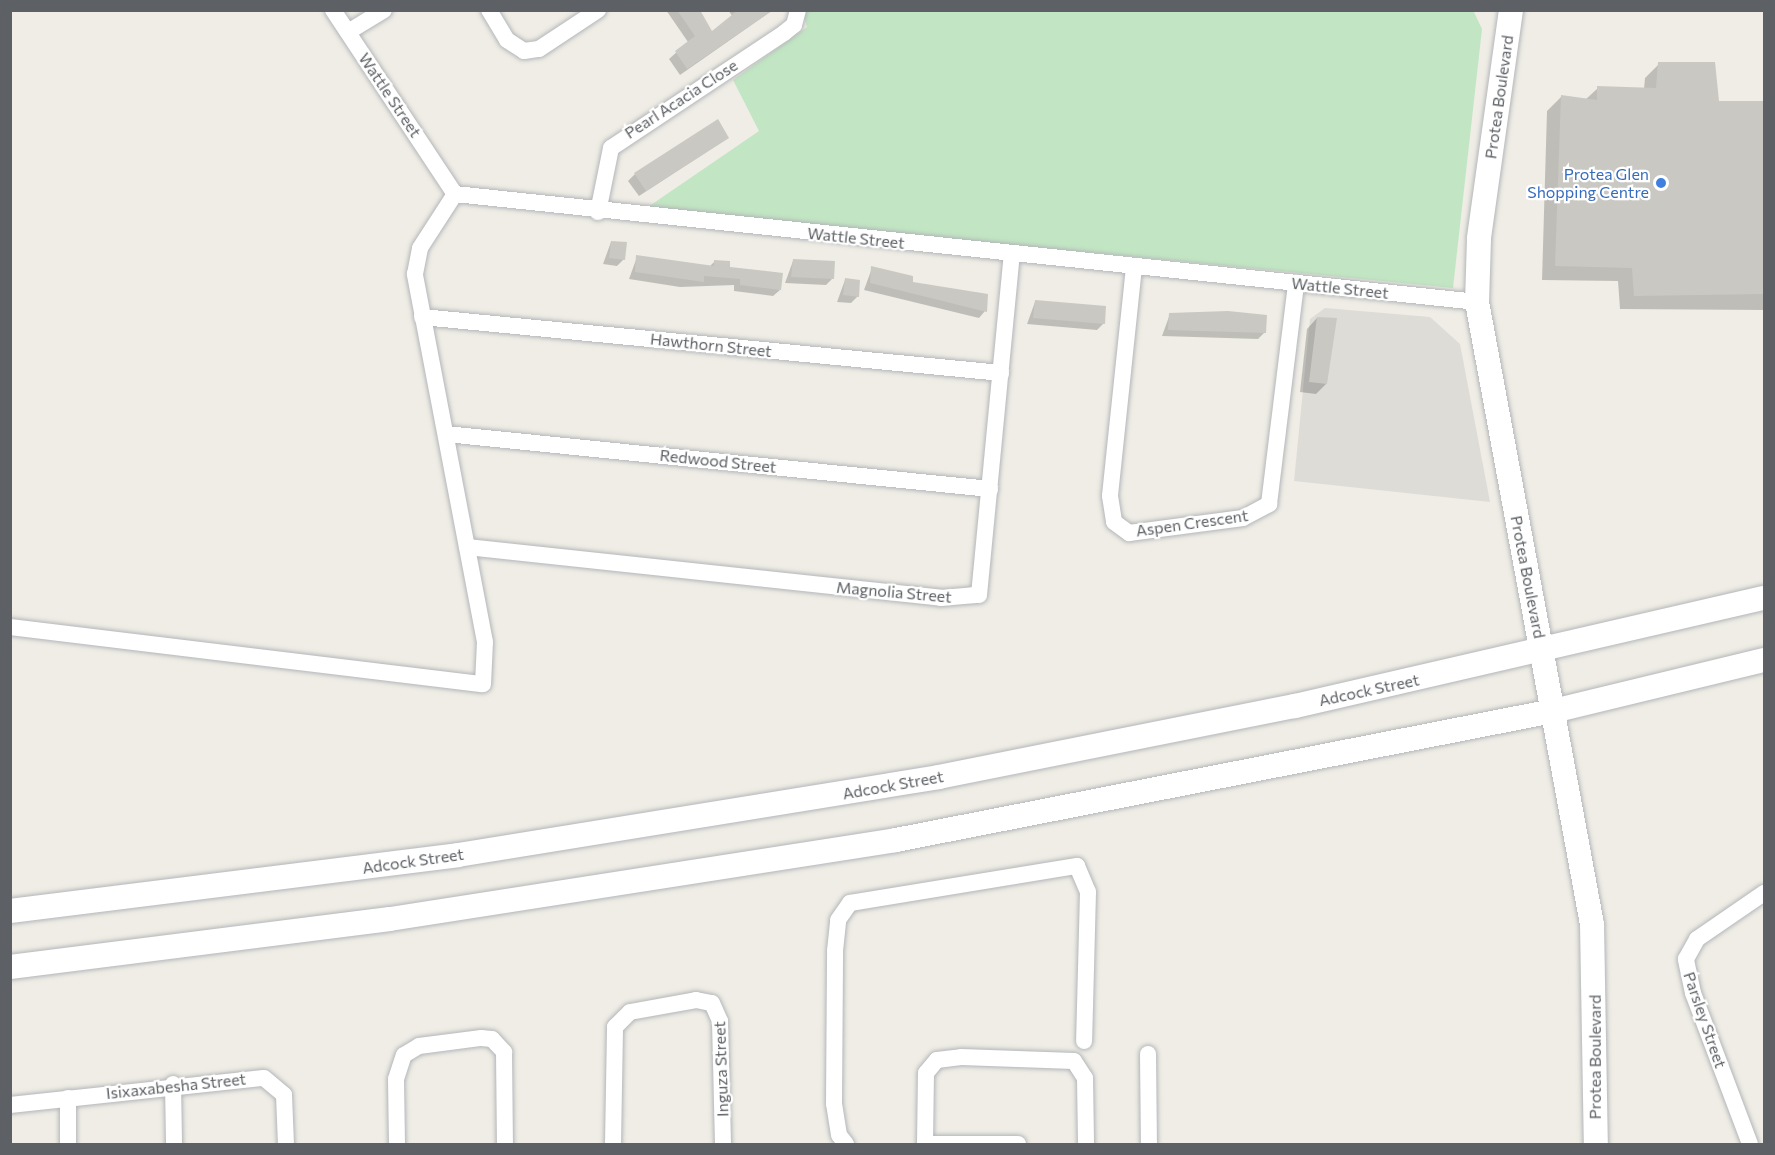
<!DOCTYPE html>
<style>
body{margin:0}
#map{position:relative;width:1775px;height:1155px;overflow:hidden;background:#efede5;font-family:Commissioner,sans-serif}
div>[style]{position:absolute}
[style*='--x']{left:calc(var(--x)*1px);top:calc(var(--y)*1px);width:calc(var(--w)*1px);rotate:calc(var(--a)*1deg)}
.industrial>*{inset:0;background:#dedcd7}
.green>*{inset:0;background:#c2e6c3}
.shadow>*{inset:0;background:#0003}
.building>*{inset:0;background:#cac8c2}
.roads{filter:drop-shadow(0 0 2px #b3b6ba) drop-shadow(0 0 2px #b3b6ba)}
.street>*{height:16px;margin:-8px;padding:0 8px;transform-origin:8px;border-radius:8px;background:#fff}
.secondary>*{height:24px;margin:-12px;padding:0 12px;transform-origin:12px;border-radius:12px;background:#fff}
.dots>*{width:16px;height:16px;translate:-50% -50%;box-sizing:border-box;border:3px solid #fff;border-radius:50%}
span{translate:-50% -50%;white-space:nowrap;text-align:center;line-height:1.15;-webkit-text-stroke:4.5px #fff;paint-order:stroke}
.street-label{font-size:16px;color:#5d6165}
.shop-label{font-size:16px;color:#366cbe}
.right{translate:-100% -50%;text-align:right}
.frame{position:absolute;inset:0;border:12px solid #5d6165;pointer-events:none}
</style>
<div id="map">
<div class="industrial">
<div style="clip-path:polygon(1325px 308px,1430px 317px,1460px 344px,1490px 502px,1294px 481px,1310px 319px)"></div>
</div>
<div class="green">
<div style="clip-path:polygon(1473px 10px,1482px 29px,1453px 288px,645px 209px,759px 131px,733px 80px,807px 27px,802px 11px)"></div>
</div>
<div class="shadow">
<div style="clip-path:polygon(666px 10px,698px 10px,712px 33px,733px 17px,728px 10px,773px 10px,680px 75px,669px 59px,688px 42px)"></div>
<div style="clip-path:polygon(1659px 64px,1717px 102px,1764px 102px,1764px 310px,1620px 309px,1618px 281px,1542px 280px,1547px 111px,1561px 97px,1585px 100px,1598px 88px,1644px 89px,1645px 78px)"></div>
<div style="clip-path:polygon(728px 138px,639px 196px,628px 181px,635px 174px)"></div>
<div style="clip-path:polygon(611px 242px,624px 259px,617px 266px,603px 264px)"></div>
<div style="clip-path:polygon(637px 257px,709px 267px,715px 261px,780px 290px,773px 296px,734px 291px,734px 285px,680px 287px,629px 279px)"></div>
<div style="clip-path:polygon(793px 261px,833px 278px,826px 285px,785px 283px)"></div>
<div style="clip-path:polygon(872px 268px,911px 283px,985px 311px,979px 318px,864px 290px)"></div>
<div style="clip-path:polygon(845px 280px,858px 296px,851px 303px,837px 302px)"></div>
<div style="clip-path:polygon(1035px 302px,1104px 323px,1097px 330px,1027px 324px)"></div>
<div style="clip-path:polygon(1170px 314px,1265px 332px,1258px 339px,1162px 336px)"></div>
<div style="clip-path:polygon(1317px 318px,1326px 384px,1316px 394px,1300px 392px,1307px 329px)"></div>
</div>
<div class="building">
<div style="clip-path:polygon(677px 10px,700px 10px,712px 31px,738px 10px,773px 10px,687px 69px,675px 51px,695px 36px)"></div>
<div style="clip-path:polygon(1658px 62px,1715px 62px,1719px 101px,1764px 101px,1764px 294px,1634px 296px,1632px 268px,1555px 266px,1561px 95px,1597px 100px,1597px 86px,1656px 88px)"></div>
<div style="clip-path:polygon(718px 119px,729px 138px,646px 191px,634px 173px)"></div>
<div style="clip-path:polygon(611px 241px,627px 242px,625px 260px,609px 258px)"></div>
<div style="clip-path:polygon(636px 255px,714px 266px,714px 260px,730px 261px,730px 267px,783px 273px,781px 290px,740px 285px,740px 279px,704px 276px,704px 282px,635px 272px)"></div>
<div style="clip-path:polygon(793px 259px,835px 261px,834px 279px,791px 277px)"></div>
<div style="clip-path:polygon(871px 266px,913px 276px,913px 282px,988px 294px,987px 312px,870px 283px)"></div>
<div style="clip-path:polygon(845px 278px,860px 280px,859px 297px,843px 295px)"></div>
<div style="clip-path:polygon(1035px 300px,1106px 306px,1105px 324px,1033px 318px)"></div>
<div style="clip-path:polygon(1228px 311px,1267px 315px,1266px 333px,1168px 330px,1169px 313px)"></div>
<div style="clip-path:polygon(1317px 317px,1337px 318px,1327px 384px,1309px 382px)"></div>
</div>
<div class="roads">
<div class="street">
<div style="--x:333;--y:10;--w:221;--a:56.5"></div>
<div style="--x:455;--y:194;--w:1028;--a:6.03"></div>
<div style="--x:489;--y:10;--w:35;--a:59"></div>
<div style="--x:507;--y:40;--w:20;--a:33"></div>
<div style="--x:524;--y:51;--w:15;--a:-8"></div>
<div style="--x:539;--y:49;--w:71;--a:-33.5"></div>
<div style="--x:348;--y:32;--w:42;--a:-31.4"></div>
<div style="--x:598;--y:212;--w:65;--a:-78.5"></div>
<div style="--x:611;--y:148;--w:208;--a:-33.6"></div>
<div style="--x:784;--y:33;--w:13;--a:-39"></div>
<div style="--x:794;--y:25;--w:16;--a:-75"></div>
<div style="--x:1134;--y:267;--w:230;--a:96"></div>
<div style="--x:1110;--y:496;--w:26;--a:81"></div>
<div style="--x:1114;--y:522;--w:19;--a:36"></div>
<div style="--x:1129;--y:533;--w:115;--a:-7.5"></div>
<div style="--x:1243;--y:518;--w:30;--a:-28"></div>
<div style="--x:1269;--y:504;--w:223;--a:-83"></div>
<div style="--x:422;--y:317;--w:582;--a:5.52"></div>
<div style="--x:446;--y:434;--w:547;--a:5.77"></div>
<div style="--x:467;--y:547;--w:477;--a:6.1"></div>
<div style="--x:941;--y:598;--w:38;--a:-5"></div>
<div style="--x:979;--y:595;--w:342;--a:-84.5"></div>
<div style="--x:10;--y:627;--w:476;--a:6.9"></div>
<div style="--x:483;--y:684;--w:42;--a:-87.3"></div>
<div style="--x:485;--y:642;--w:375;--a:-100.8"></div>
<div style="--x:415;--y:274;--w:26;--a:-79"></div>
<div style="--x:420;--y:248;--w:64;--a:-57.1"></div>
<div style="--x:1148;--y:1054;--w:90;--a:89.4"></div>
<div style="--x:173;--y:1084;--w:60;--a:89"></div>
<div style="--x:68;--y:1098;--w:46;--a:90"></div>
<div style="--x:10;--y:1105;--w:255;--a:-6.1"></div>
<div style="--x:264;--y:1078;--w:26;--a:40"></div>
<div style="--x:284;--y:1095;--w:49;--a:87.7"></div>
<div style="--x:397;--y:1144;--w:65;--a:-90.9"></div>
<div style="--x:396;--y:1079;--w:25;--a:-72"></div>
<div style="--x:404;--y:1055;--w:17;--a:-31"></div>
<div style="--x:419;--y:1046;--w:63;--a:-7.4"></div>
<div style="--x:481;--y:1038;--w:11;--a:5"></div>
<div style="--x:492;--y:1039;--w:18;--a:47"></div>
<div style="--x:504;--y:1052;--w:92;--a:89.4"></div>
<div style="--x:613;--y:1144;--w:117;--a:-89"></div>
<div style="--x:615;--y:1027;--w:21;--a:-45"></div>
<div style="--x:630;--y:1012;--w:67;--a:-10.3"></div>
<div style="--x:696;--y:1000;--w:16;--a:11"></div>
<div style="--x:712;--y:1003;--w:20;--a:66"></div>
<div style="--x:720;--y:1021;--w:123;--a:88.6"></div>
<div style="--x:846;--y:1144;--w:11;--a:-128"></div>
<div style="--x:839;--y:1135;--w:31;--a:-99"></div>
<div style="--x:834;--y:1104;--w:153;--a:-89.6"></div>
<div style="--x:835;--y:951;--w:31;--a:-84"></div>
<div style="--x:838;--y:920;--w:21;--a:-55"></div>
<div style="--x:850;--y:903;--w:230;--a:-9.3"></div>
<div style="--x:1077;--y:866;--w:28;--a:67"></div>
<div style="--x:1088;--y:892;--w:149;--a:91.5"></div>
<div style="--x:925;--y:1144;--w:71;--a:-89.2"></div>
<div style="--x:926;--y:1073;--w:17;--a:-50"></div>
<div style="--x:937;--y:1060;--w:24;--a:-7"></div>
<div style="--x:961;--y:1057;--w:113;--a:2"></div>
<div style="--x:1074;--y:1061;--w:20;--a:57"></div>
<div style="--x:1085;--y:1078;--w:66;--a:89.1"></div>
<div style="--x:925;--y:1144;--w:93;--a:0"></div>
<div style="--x:1750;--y:1144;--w:161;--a:-110.7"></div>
<div style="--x:1693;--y:993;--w:35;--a:-102"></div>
<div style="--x:1686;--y:959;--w:23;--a:-61"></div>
<div style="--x:1697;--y:939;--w:81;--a:-34.5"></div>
</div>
<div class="secondary">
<div style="--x:1511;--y:10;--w:231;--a:98"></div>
<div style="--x:1479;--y:239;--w:63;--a:91.8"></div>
<div style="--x:1477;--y:302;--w:633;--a:79.53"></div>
<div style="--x:1592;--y:924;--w:220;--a:89"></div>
<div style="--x:10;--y:911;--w:451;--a:-7.1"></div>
<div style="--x:458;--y:855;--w:487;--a:-9.2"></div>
<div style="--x:939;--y:777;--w:363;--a:-11.3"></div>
<div style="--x:1295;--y:706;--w:481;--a:-13"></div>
<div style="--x:10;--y:967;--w:383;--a:-7.2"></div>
<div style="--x:390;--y:919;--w:512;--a:-8.87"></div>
<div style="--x:896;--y:840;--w:670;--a:-11.11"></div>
<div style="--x:1553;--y:711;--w:217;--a:-13.6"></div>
</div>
</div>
<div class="dots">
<div style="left:1661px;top:183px;background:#3f7fe0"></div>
</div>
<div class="street-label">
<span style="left:390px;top:95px;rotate:56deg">Wattle Street</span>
<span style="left:1499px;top:97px;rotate:-82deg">Protea Boulevard</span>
<span style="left:681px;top:99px;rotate:-33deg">Pearl Acacia Close</span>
<span style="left:856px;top:238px;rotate:6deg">Wattle Street</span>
<span style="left:1340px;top:288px;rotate:6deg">Wattle Street</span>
<span style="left:711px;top:345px;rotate:6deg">Hawthorn Street</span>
<span style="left:718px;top:461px;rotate:6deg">Redwood Street</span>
<span style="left:1192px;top:523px;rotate:-8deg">Aspen Crescent</span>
<span style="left:1528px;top:577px;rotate:79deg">Protea Boulevard</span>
<span style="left:894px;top:592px;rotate:5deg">Magnolia Street</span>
<span style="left:1369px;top:690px;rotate:-12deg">Adcock Street</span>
<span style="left:893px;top:785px;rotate:-10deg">Adcock Street</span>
<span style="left:413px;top:861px;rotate:-8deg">Adcock Street</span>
<span style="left:1705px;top:1020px;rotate:71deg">Parsley Street</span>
<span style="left:1595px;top:1057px;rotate:-90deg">Protea Boulevard</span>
<span style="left:721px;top:1069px;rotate:-92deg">Inguza Street</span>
<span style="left:176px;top:1086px;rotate:-6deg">Isixaxabesha Street</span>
</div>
<div class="shop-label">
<span class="right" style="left:1649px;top:183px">Protea Glen<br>Shopping Centre</span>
</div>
<div class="frame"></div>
</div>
